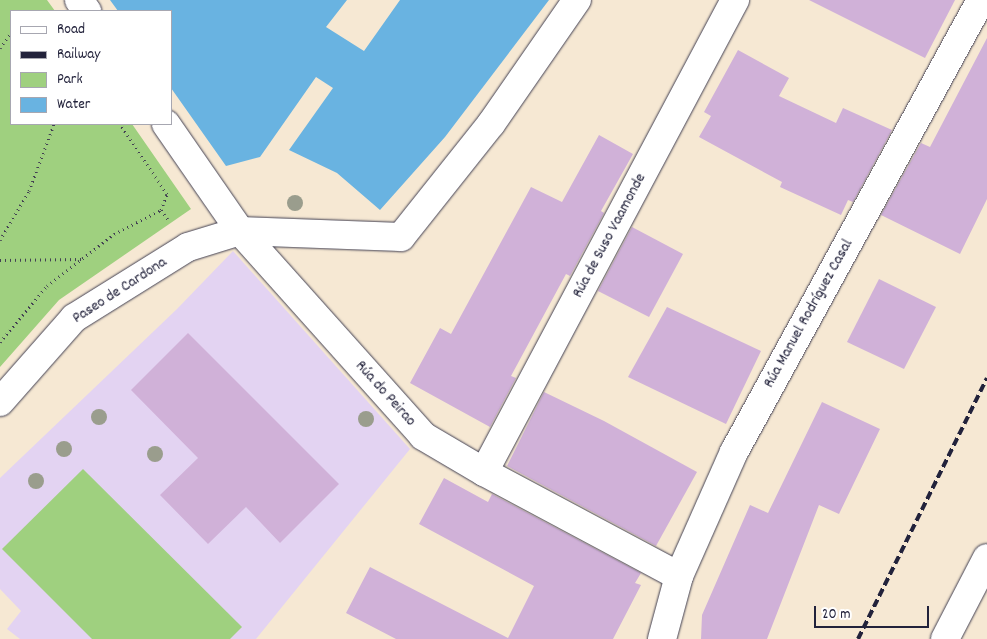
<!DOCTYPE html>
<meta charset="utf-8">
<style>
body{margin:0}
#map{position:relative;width:987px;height:639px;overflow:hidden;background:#f6e8d3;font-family:Dekko,sans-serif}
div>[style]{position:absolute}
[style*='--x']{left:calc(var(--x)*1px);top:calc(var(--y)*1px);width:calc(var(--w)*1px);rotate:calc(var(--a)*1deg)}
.built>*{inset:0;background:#e3d3f2}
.green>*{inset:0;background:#9fd07f}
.water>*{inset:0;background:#69b3e1}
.building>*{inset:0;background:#d0b1d8}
.path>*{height:3px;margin-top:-1.5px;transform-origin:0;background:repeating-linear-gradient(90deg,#424052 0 1px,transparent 0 5px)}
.roads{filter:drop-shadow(0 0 1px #424052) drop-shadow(0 0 1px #424052)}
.minor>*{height:28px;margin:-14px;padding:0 14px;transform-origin:14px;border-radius:14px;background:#fff}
.rail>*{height:4px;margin-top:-2px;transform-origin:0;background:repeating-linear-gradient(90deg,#22223b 0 8px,transparent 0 12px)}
.trees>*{width:16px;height:16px;margin:-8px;border-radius:50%;background:#9a9d8d}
span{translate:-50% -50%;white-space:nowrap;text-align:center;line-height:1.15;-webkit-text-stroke:4.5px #fff;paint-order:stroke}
.street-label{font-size:16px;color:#22223b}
.legend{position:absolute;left:10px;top:10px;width:162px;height:115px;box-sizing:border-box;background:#fff;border:1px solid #a7a7b1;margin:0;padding:6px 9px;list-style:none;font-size:15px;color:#22223b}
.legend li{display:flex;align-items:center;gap:10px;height:25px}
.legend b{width:25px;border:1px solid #a7a7b1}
.scale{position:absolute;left:814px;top:606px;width:115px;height:22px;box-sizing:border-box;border:2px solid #22223b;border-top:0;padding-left:6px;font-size:15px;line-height:18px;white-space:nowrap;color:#22223b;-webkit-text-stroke:4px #fff;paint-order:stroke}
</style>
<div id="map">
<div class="built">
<div style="clip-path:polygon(233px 251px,410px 449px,256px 639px,20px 639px,7px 629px,21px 611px,0 589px,0 478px,177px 309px)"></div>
</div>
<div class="green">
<div style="clip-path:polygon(0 0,47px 0,55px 11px,11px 11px,11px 124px,132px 124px,191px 209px,59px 300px,0 367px)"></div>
<div style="clip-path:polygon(83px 469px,242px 627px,230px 639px,92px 639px,2px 549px)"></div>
</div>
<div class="water">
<div style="clip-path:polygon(110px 0,347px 0,326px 27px,364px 51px,400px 0,549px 0,445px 137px,380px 210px,337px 173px,289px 150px,333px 88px,316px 77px,260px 157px,226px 166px,171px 88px,171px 11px,118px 11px)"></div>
</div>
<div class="building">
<div style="clip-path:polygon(809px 0,955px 0,925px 58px)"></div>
<div style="clip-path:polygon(987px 38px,987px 199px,960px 254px,881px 215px,921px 143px,930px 147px)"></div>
<div style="clip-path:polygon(738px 50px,789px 78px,779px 96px,836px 123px,843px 108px,892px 130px,853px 202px,848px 200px,841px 215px,780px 187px,782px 182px,699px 137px,711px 116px,704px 112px)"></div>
<div style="clip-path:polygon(599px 135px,633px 154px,601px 211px,604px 213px,570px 276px,566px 274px,511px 376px,516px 378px,490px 427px,410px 383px,440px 328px,451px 334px,531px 187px,562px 202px)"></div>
<div style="clip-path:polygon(632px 227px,683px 254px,649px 317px,598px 291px)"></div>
<div style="clip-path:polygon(879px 279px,936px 307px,904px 369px,847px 342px)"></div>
<div style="clip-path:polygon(667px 307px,761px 351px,726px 424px,628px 377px)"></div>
<div style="clip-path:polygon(188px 333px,339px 484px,280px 543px,246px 507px,208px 544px,160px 495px,198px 458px,131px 390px)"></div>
<div style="clip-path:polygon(544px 392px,604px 421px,697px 472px,656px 546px,507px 466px)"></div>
<div style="clip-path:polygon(822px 402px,880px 429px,839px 514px,819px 505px,767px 639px,701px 639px,702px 615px,750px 505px,768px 513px)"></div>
<div style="clip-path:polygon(444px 478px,488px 502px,492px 494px,641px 573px,635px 583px,641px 585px,613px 639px,396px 639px,346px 613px,370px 567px,508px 638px,534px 586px,419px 524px)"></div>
</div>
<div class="path">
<div style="--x:0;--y:48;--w:19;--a:-55"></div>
<div style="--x:161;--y:210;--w:14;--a:54"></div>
<div style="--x:0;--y:240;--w:57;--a:-59.4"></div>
<div style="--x:29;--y:191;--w:72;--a:-69.5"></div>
<div style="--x:0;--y:260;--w:82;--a:-0.7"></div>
<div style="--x:0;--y:342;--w:73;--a:-50"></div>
<div style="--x:47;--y:286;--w:85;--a:-37.8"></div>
<div style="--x:114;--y:234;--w:53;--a:-27.1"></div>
<div style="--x:161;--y:210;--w:17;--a:-69"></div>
<div style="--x:167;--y:194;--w:84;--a:-123.9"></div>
</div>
<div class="roads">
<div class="minor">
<div style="--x:79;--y:0;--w:14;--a:54"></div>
<div style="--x:166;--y:124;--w:130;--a:55.3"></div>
<div style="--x:240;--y:231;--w:275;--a:48.2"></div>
<div style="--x:423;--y:436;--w:71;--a:30.5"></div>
<div style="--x:484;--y:472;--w:221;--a:28.1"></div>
<div style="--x:0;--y:402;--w:112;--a:-48.6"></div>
<div style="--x:74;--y:318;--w:134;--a:-31.9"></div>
<div style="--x:188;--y:247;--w:54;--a:-17.1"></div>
<div style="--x:240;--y:231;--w:161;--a:2.1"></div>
<div style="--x:401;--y:237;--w:144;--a:-51.5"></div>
<div style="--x:491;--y:124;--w:151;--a:-55.3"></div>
<div style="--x:484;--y:472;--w:535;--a:-62"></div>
<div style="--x:662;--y:639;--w:65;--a:-74.9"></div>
<div style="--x:679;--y:576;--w:136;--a:-66.1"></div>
<div style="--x:734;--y:452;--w:515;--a:-61.35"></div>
<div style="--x:945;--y:639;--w:91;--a:-62.6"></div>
</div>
</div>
<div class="rail">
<div style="--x:858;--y:639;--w:291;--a:-63.7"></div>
</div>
<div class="trees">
<div style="left:295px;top:203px"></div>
<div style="left:99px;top:417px"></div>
<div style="left:366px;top:419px"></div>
<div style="left:64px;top:449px"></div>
<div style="left:155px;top:454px"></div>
<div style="left:36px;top:481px"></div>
</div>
<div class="street-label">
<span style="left:610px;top:236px;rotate:-62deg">Rúa de Suso Vaamonde</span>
<span style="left:120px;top:291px;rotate:-33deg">Paseo de Cardona</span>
<span style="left:809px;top:314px;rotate:-61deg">Rúa Manuel Rodríguez Casal</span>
<span style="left:385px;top:394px;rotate:48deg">Rúa do Peirao</span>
</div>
<ul class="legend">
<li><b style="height:6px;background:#fff"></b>Road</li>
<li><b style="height:6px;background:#22223b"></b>Railway</li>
<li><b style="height:14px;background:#9fd07f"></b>Park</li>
<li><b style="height:14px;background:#69b3e1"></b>Water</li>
</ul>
<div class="scale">20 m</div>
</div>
